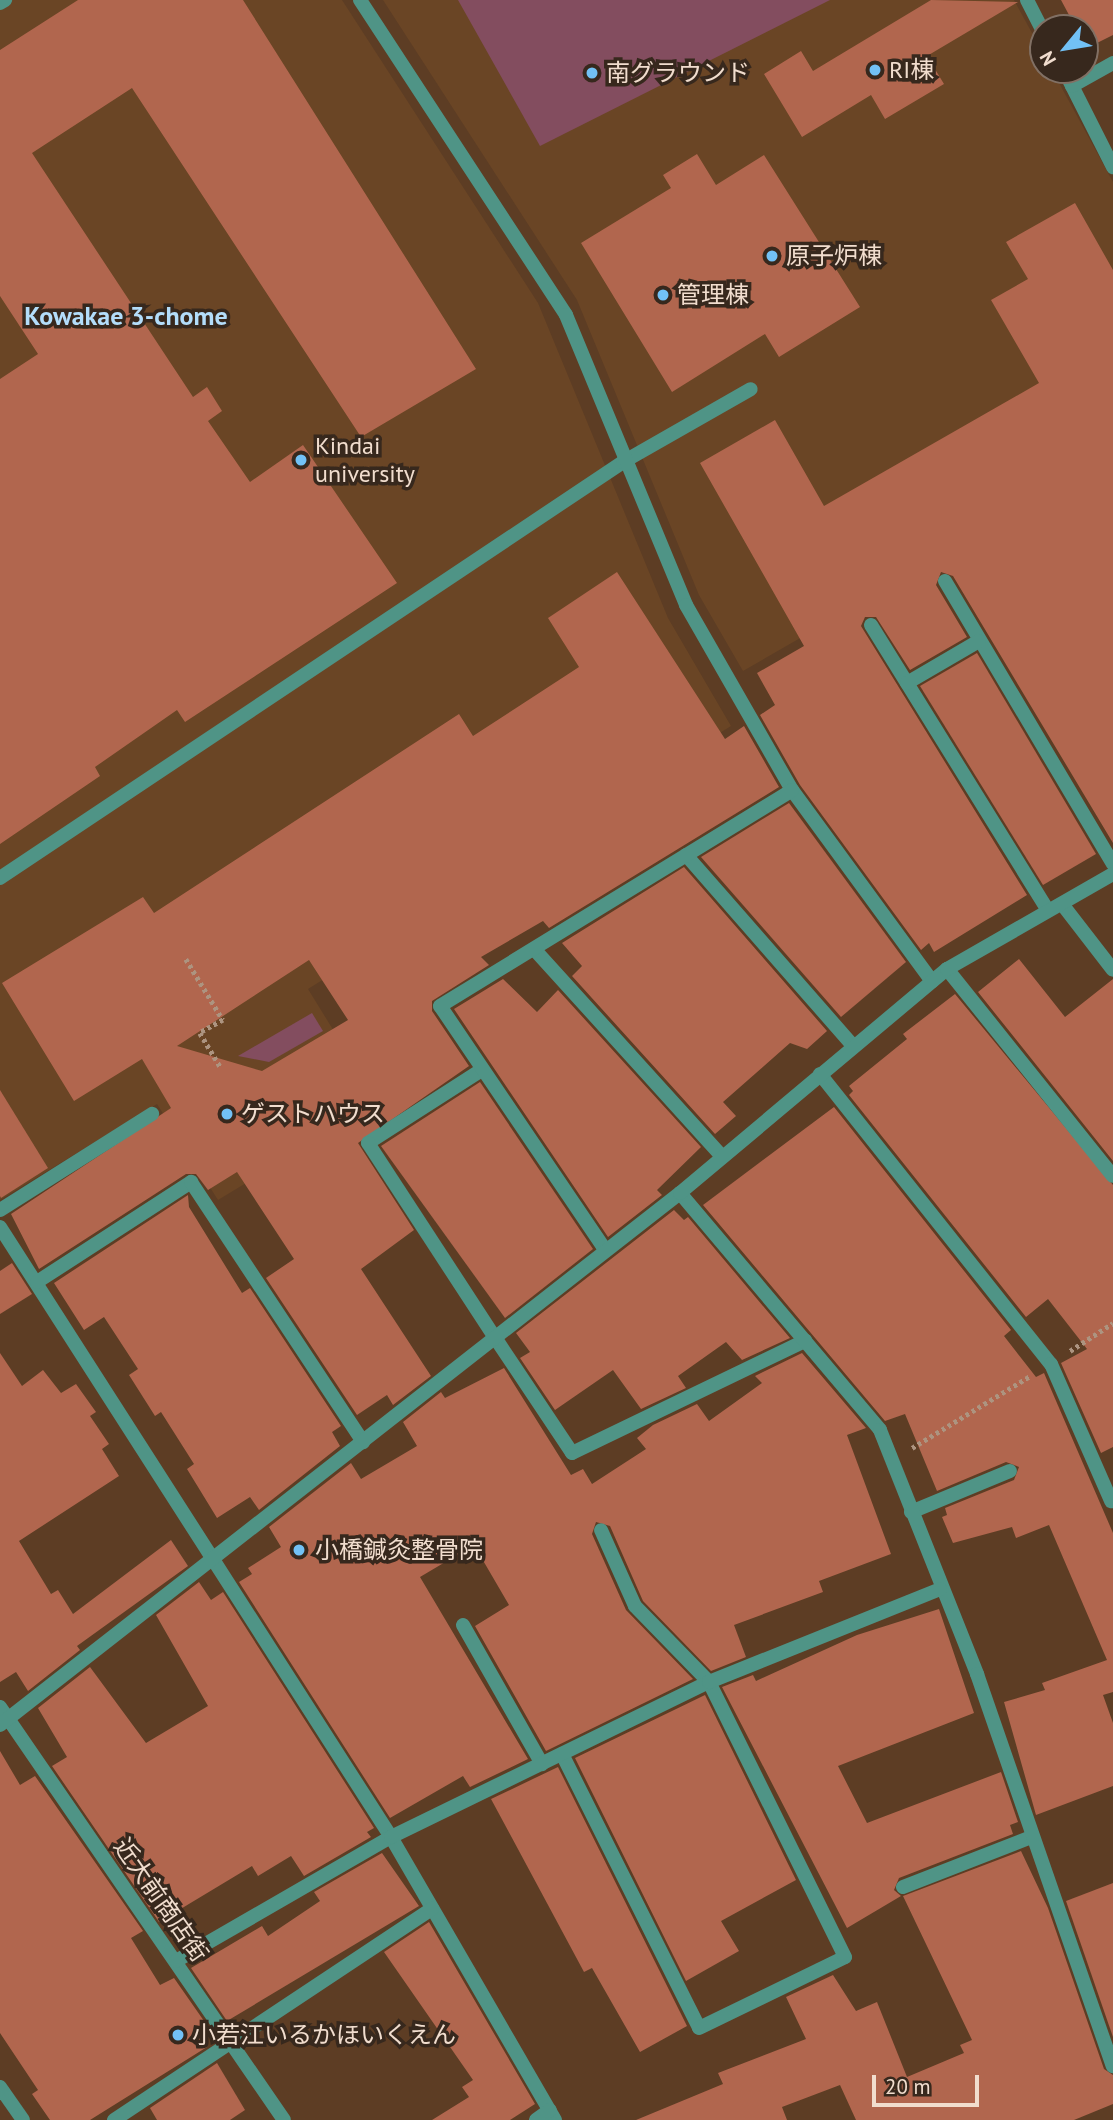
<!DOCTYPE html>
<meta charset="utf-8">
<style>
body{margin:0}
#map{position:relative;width:1113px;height:2120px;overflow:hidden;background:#5d3d24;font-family:"PT Sans","Noto Sans JP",sans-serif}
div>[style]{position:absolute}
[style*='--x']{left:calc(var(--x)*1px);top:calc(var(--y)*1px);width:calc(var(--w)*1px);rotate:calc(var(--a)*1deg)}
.built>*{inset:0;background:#6a4525}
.green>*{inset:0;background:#834d5f}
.building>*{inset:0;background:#b1664e}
.path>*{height:4.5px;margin-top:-2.25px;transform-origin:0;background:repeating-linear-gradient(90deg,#ad9480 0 3.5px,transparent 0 7px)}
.service>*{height:14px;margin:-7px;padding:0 7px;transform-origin:7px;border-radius:7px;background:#4f9486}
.minor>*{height:14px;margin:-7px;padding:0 7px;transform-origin:7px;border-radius:7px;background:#4f9486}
.dots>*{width:19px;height:19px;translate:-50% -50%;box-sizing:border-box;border:4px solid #37281d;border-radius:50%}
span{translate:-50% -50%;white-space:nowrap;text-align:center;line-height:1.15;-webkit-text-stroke:7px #37281d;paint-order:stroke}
.poi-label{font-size:24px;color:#f1ddce}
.left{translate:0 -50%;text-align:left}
.street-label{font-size:24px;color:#f1ddce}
.neighbourhood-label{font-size:26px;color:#b3ddfa;font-weight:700}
.north{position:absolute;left:1029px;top:14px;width:70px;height:70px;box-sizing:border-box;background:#37281d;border:2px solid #817064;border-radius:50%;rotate:240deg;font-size:19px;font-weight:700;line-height:28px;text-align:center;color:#f1ddce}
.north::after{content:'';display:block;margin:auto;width:24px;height:32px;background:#72c1f5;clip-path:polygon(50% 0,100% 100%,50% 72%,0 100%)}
.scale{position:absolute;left:872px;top:2075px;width:107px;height:32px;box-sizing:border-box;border:4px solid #f1ddce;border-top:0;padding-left:9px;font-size:21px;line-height:24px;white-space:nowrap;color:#f1ddce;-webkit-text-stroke:5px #37281d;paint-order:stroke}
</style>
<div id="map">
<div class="built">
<div style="clip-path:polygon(0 0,342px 0,538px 303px,668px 618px,731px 726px,308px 989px,361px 1075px,289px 1157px,218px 1200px,157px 1104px,0 1200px)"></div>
<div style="clip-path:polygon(383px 0,1014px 0,1043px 53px,1043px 70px,1052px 70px,1113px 182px,1113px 458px,743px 671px,699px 595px,577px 300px)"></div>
</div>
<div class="green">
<div style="clip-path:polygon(458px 0,830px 0,540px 146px)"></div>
<div style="clip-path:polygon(312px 1013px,323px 1031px,269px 1062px,238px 1056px)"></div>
</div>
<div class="building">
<div style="clip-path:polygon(78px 0,243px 0,476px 369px,361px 437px,132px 88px,32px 153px,193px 397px,207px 387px,222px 411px,208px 421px,250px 482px,303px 445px,397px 583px,185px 722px,177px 710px,95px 767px,100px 776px,0 844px,0 379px,38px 354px,0 296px,0 50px)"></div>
<div style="clip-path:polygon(931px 0,1018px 2px,927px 56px,944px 84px,885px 119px,871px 95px,802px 137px,764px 74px,801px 51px,813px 71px)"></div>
<div style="clip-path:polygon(1061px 0,1113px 0,1113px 35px,1085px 49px,1085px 28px,1076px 28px)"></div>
<div style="clip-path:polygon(697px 154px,716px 185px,764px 155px,860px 307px,779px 357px,765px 334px,672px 392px,581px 243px,671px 188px,663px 175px)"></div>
<div style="clip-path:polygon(1075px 203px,1113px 270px,1113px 843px,953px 576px,941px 572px,936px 585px,967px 637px,910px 670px,876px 617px,865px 617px,861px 626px,1027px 895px,934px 952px,929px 943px,921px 950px,800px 785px,760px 715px,775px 705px,757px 673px,804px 646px,700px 463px,775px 420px,824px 506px,1039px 383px,991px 300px,1028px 279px,1006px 242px)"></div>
<div style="clip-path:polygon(evenodd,617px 572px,725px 739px,744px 726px,779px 787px,549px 928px,543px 921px,481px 957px,489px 965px,432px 1001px,432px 1011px,469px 1066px,358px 1143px,414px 1230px,361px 1269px,431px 1376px,393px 1405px,387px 1395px,357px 1415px,266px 1278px,294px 1259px,237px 1172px,208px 1190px,196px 1174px,186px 1174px,39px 1269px,11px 1214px,171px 1108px,142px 1059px,74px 1101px,2px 983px,143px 897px,154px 913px,459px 714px,473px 736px,579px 667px,548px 618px,617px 572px,309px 960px,348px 1020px,262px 1071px,177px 1046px,309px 960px)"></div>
<div style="clip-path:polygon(977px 653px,1096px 854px,1043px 885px,920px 686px)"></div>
<div style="clip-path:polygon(789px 803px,906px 962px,841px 1017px,701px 857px)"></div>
<div style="clip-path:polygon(684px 867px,827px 1031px,807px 1049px,790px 1043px,723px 1102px,736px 1116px,715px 1134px,572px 976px,582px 966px,562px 943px)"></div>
<div style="clip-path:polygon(1019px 959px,1065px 1017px,1113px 979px,1113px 1161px,978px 992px)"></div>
<div style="clip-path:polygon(503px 979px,537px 1012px,558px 990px,701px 1147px,657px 1190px,662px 1195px,608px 1237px,454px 1009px)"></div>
<div style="clip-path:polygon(955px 994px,1113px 1185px,1113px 1447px,1101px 1453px,1061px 1363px,1087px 1349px,1048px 1299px,1026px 1317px,849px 1095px,853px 1091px,849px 1086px,907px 1039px,903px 1034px)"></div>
<div style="clip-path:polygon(480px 1082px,593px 1249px,505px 1318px,381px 1146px)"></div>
<div style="clip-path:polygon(0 1090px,48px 1168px,1px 1198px,0 1196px)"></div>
<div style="clip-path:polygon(834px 1107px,1011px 1330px,1004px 1336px,1036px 1377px,1044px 1373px,1113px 1533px,1113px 1692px,1103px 1695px,1113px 1723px,1113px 1786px,1036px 1815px,1004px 1702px,1045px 1690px,1042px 1683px,1107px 1660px,1049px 1525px,1016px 1538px,1012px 1527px,953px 1543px,942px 1517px,947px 1515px,945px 1508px,1014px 1480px,1019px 1467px,1006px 1462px,937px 1491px,905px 1414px,885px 1421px,703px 1205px)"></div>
<div style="clip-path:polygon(188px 1195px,189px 1207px,242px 1293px,250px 1288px,341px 1426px,332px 1432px,340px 1446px,259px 1510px,250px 1497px,217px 1518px,187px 1469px,194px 1464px,161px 1412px,155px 1416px,129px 1375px,138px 1369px,104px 1317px,84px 1330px,54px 1283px)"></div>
<div style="clip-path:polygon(674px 1210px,684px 1220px,688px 1217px,790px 1338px,742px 1360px,726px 1342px,678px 1376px,686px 1388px,641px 1409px,613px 1370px,555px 1410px,520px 1358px,530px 1352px,516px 1333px)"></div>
<div style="clip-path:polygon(12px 1263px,32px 1294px,0 1314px,0 1271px)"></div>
<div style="clip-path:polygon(0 1353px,22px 1386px,43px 1370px,61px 1393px,76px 1384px,96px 1412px,90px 1416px,109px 1444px,102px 1449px,119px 1476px,19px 1541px,51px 1594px,58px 1590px,73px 1614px,171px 1540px,188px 1566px,77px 1646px,80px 1650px,28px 1691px,16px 1672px,0 1682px)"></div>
<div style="clip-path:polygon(802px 1353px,866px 1428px,847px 1435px,891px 1554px,819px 1581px,823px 1592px,734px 1625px,746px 1657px,711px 1671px,643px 1601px,610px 1526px,596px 1522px,592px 1534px,626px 1610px,693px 1679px,546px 1751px,475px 1626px,509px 1605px,474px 1545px,420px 1577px,528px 1759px,470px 1787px,463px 1776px,390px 1818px,239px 1582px,252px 1574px,248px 1568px,281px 1547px,269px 1527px,351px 1463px,361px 1479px,417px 1446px,403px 1422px,441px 1392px,445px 1398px,504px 1368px,571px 1475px,583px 1469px,592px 1484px,646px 1449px,637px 1438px,653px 1425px,697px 1404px,709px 1421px,762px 1383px,755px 1376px)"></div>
<div style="clip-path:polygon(199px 1582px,211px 1600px,223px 1592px,374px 1828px,367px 1832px,371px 1837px,304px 1876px,291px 1856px,258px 1876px,252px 1866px,159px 1922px,52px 1766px,67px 1757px,38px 1708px,90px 1667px,146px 1743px,208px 1706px,156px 1615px)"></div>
<div style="clip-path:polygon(939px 1609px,974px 1713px,838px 1766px,867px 1823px,1001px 1772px,1018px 1822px,1010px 1825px,1013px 1834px,899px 1878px,894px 1890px,901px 1896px,847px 1928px,722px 1687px,753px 1675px,756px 1681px,857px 1635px)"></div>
<div style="clip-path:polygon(705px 1695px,796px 1880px,721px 1921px,739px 1951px,686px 1981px,575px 1758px)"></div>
<div style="clip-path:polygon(0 1751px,20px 1785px,35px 1776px,143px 1931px,131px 1938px,160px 1985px,174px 1978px,211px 2031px,200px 2037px,207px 2047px,90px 2120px,50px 2120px,32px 2094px,38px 2090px,0 2033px)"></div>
<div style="clip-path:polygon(558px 1767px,687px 2026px,640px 2052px,592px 1968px,584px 1972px,491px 1799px)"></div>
<div style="clip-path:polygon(1021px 1851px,1048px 1908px,1104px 2069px,1113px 2075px,1113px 2104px,1074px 2120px,856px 2120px,840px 2085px,782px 2107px,787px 2120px,636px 2120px,723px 2084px,718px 2073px,806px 2039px,786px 1997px,833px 1975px,856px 2011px,877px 2002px,907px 2077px,964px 2053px,960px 2045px,972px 2040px,903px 1896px)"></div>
<div style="clip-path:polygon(382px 1853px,419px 1906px,227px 2021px,191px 1968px,262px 1926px,268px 1936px,320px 1901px,314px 1892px)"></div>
<div style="clip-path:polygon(1113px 1883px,1113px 2037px,1066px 1901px)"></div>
<div style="clip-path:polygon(429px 1922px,535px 2104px,510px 2120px,432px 2120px,469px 2097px,462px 2087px,473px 2080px,384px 1952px)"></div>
<div style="clip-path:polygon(217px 2063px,245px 2110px,230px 2120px,157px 2120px,150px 2108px)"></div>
</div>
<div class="path">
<div style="--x:186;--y:959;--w:71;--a:58.8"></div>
<div style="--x:223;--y:1020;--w:26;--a:151"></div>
<div style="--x:200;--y:1033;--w:39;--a:59"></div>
<div style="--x:1070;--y:1351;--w:51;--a:-33.1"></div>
<div style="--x:912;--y:1448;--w:138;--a:-31.4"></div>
</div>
<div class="service">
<div style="--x:0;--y:3;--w:6;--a:-31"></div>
<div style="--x:0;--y:878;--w:749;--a:-33.73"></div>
<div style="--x:623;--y:462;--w:147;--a:-29.7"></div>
<div style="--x:496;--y:1339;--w:137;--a:56.3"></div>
<div style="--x:572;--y:1453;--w:259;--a:-25.7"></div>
<div style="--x:911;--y:1512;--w:107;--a:-22.5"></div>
<div style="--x:463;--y:1625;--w:160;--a:60.4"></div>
<div style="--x:903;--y:1887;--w:137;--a:-21.3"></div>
</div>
<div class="minor">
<div style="--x:360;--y:0;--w:376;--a:56.8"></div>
<div style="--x:566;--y:315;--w:314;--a:67.5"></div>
<div style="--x:686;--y:605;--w:213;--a:60.2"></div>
<div style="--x:792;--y:790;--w:237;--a:53.8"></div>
<div style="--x:1027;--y:0;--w:35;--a:63"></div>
<div style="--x:1064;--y:70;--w:109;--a:63.2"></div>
<div style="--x:1072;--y:86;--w:47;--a:-29.3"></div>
<div style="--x:945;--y:581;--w:329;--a:59.3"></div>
<div style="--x:871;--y:625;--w:336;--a:58.2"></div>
<div style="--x:907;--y:683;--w:83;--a:-30.3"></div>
<div style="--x:686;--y:855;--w:254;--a:48.8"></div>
<div style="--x:1062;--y:904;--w:83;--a:52.3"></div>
<div style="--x:534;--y:949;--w:280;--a:47.8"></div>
<div style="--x:947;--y:969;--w:265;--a:51.3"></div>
<div style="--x:480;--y:1071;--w:133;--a:147.3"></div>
<div style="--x:368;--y:1143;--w:234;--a:56.9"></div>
<div style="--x:820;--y:1074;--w:371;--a:51.5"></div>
<div style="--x:1051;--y:1364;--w:150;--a:66.3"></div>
<div style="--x:680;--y:1193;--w:310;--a:49.8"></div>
<div style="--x:880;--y:1430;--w:263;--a:68.3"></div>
<div style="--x:977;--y:1674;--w:415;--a:70.9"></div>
<div style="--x:0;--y:1210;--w:180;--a:-32.3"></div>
<div style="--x:0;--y:1227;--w:725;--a:57.34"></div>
<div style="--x:391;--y:1837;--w:327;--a:59.9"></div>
<div style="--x:604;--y:1248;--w:292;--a:-124.1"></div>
<div style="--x:440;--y:1006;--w:413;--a:-31.5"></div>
<div style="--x:37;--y:1282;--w:184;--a:-33"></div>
<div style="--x:191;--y:1182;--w:312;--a:56.5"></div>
<div style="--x:0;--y:1707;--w:501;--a:55.49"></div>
<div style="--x:0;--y:1725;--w:863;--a:-38.04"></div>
<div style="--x:680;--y:1193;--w:349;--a:-40"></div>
<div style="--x:947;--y:969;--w:191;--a:-29.8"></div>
<div style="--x:562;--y:1754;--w:306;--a:63.4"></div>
<div style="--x:699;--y:2028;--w:162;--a:-25.9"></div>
<div style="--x:845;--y:1957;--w:307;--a:-116.3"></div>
<div style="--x:709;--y:1682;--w:106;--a:-134.2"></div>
<div style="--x:635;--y:1606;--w:83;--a:-114.1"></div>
<div style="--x:176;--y:1961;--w:248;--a:-30"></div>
<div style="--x:391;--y:1837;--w:354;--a:-26"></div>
<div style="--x:709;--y:1682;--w:249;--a:-21.9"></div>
<div style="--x:0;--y:2087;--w:40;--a:55.1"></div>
<div style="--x:114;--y:2120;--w:382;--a:-33.6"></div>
<div style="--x:536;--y:2120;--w:17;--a:-36"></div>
</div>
<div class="dots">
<div style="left:875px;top:70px;background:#72c1f5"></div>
<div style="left:592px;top:73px;background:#72c1f5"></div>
<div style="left:772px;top:256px;background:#72c1f5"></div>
<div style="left:663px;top:295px;background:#72c1f5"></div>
<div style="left:301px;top:460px;background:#72c1f5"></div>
<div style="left:227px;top:1114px;background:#72c1f5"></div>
<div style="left:299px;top:1550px;background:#72c1f5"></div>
<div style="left:178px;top:2035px;background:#72c1f5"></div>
</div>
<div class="poi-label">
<span class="left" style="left:889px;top:70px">RI棟</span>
<span class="left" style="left:606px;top:73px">南グラウンド</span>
<span class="left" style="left:786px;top:256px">原子炉棟</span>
<span class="left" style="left:677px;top:295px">管理棟</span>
<span class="left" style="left:315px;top:460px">Kindai<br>university</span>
<span class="left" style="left:241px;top:1114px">ゲストハウス</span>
<span class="left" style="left:315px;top:1550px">小橋鍼灸整骨院</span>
<span class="left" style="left:192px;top:2035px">小若江いるかほいくえん</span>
</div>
<div class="street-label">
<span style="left:161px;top:1900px;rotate:55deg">近大前商店街</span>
</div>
<div class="neighbourhood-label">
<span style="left:126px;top:316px">Kowakae 3-chome</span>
</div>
<div class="north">N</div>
<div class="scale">20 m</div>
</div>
